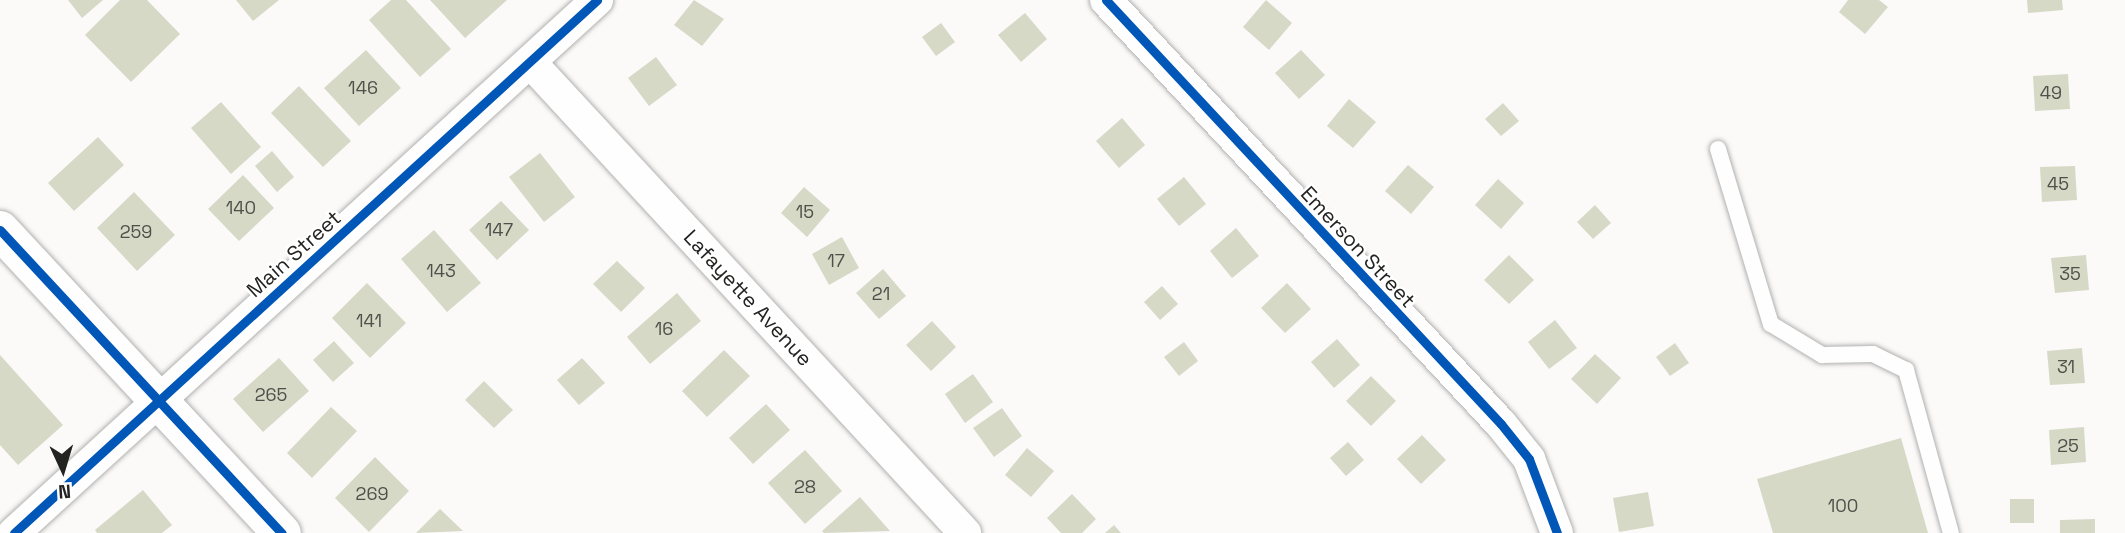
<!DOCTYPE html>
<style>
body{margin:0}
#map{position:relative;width:2125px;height:533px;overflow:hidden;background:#fbfaf9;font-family:"Space Grotesk",sans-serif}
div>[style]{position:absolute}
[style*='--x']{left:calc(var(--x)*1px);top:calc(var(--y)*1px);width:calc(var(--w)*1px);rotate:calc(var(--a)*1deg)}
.building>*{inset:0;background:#d6d9c6}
.roads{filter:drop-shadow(0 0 2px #b2b1b0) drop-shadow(0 0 2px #b2b1b0)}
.lane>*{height:16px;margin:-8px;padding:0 8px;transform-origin:8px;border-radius:8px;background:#fefefe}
.street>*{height:32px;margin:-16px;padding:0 16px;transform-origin:16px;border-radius:16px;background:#fefefe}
.secondary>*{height:38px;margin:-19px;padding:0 19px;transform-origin:19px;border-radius:19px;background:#fefefe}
.cycleway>*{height:9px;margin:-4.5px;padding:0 4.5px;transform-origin:4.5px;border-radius:4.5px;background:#0057b8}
span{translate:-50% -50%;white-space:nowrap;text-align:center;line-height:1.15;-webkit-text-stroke:5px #fff;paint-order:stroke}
.number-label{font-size:18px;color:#50504b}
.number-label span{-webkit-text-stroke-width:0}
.street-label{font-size:21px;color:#232322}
.north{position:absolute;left:28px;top:435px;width:70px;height:70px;-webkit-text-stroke:5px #fff;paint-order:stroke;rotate:176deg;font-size:19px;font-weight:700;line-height:28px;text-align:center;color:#232322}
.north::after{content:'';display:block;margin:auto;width:24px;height:32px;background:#232322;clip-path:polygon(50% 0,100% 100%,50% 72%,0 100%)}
</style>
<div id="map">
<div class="building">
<div style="clip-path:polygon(68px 0,103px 0,82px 18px)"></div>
<div style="clip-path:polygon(120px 0,147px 0,180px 34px,131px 82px,85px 35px)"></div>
<div style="clip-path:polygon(236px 0,279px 0,253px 21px)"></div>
<div style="clip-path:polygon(391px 0,406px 0,451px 49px,420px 77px,369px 20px)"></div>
<div style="clip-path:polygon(430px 0,507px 0,465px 38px)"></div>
<div style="clip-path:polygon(694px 0,724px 19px,702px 46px,674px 25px)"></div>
<div style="clip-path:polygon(1266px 0,1292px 23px,1269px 50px,1243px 27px)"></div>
<div style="clip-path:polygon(1848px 0,1879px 0,1888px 7px,1865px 34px,1839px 12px)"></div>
<div style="clip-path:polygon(2027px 0,2062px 0,2063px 10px,2028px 13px)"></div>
<div style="clip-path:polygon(1025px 13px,1047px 39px,1021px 62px,998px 35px)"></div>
<div style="clip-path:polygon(941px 23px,955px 42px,936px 56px,922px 37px)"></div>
<div style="clip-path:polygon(366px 50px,401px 88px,359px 126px,324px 88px)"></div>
<div style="clip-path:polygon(1301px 50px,1325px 75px,1299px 99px,1275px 73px)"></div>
<div style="clip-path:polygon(656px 57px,677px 85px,649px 106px,628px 78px)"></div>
<div style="clip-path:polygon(2068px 74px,2070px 109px,2035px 111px,2033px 76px)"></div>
<div style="clip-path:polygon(299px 86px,351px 141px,323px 167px,271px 113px)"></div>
<div style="clip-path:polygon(1349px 99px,1376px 122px,1353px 148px,1327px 126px)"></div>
<div style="clip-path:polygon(221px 102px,261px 147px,231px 174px,191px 128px)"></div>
<div style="clip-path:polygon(1503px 103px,1519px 121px,1501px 136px,1485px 119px)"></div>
<div style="clip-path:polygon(1122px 118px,1145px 145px,1119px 168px,1096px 141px)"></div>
<div style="clip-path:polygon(98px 137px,124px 165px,74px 211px,48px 183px)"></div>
<div style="clip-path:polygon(272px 151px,294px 177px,277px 192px,255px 166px)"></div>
<div style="clip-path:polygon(540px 153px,575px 197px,544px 222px,509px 177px)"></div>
<div style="clip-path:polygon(1408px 165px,1434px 187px,1411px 214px,1385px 191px)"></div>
<div style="clip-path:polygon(2075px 166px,2077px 200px,2042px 202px,2040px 167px)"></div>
<div style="clip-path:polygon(243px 175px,274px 208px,239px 241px,208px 209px)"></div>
<div style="clip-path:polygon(1184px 177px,1206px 204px,1179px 226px,1157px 199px)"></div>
<div style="clip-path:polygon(1498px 179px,1524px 203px,1501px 229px,1475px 205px)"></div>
<div style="clip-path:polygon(804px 187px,830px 210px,807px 237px,781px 213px)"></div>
<div style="clip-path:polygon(134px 192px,175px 235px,137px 271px,97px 228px)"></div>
<div style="clip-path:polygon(501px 201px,529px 230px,497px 260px,469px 230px)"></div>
<div style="clip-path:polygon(1595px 205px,1611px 223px,1593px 239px,1577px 222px)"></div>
<div style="clip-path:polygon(1236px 228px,1259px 256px,1232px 278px,1210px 251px)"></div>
<div style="clip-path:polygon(434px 230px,481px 283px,447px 312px,401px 259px)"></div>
<div style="clip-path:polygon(842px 237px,859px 268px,829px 285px,812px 254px)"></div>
<div style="clip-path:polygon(1509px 255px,1534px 280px,1509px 304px,1484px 280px)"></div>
<div style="clip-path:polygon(2086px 255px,2089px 290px,2055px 293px,2051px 258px)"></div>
<div style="clip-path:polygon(617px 261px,645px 288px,621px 312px,593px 284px)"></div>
<div style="clip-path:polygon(883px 269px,906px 296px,879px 319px,856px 293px)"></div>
<div style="clip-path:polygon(367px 283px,406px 323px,370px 358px,332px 318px)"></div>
<div style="clip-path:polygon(1287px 283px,1311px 309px,1285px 333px,1261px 308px)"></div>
<div style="clip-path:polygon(1162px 286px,1178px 304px,1160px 320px,1144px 302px)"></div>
<div style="clip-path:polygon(677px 293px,701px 321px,650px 364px,627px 337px)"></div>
<div style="clip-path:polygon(1555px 320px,1577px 348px,1549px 369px,1528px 342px)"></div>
<div style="clip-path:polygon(932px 321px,956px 347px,931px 371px,906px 345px)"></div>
<div style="clip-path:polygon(1337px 339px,1360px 365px,1334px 388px,1311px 362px)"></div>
<div style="clip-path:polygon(334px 341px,354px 363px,333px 382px,313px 360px)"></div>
<div style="clip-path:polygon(1184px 342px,1198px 361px,1179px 376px,1164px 357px)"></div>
<div style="clip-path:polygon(1675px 343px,1689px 363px,1670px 376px,1656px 357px)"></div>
<div style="clip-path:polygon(2082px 348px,2085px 383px,2050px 385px,2047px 351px)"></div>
<div style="clip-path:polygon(724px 350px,750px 376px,707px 417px,682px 391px)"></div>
<div style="clip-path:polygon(1595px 354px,1621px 378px,1597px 404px,1571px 379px)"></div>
<div style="clip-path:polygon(0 355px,63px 425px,18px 465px,0 445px)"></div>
<div style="clip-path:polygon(279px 358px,309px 391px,263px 432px,233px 399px)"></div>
<div style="clip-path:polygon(582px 358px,605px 383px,579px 405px,557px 380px)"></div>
<div style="clip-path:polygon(973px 374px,993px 402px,965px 423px,945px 394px)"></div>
<div style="clip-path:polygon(1371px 376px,1396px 401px,1371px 426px,1346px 401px)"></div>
<div style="clip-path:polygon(484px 381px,513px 410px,494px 428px,465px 400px)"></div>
<div style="clip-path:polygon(766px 404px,790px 430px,753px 464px,729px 438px)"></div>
<div style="clip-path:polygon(331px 407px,357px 431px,312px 478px,287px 453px)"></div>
<div style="clip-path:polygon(1002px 408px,1022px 436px,994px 457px,973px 428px)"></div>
<div style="clip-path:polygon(2084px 427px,2086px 462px,2051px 465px,2049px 430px)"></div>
<div style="clip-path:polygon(1422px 435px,1446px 460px,1421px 484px,1397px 459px)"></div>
<div style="clip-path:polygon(1901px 438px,1928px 533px,1773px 533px,1757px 479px)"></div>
<div style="clip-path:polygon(1348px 442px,1364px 460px,1346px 476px,1330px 458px)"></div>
<div style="clip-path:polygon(1027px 448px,1054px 471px,1031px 497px,1005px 475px)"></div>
<div style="clip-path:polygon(805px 450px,842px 491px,805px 524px,768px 483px)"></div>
<div style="clip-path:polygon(375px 457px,409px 491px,369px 532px,335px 498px)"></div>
<div style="clip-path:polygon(143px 490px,172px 525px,162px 533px,97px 533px,95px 530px)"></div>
<div style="clip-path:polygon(1648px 492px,1654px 526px,1619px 532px,1613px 498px)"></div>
<div style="clip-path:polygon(1072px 494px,1096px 519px,1082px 533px,1061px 533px,1047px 518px)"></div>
<div style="clip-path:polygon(860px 497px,890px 531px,824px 533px,822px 531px)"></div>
<div style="clip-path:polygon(2010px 499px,2034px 499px,2034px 523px,2010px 523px)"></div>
<div style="clip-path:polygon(440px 509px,463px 531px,416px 533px)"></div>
<div style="clip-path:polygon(2095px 519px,2095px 533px,2060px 533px,2060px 520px)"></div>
<div style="clip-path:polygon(1114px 525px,1121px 533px,1105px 533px)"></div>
</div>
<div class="roads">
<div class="lane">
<div style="--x:1718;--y:149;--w:183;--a:73.2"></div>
<div style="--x:1771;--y:324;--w:60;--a:31.3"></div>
<div style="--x:1822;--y:355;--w:51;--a:-1.1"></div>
<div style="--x:1873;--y:354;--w:37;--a:26"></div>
<div style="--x:1906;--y:370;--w:169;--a:74.6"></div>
</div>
<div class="street">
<div style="--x:1106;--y:0;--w:579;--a:47.03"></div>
<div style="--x:1501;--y:424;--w:45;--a:51.3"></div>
<div style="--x:1529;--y:459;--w:79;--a:69.3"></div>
<div style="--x:531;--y:63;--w:640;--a:47.28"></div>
<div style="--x:14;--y:533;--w:790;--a:-42.43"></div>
</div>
<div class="secondary">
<div style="--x:0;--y:230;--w:414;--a:47.1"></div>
</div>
</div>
<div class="cycleway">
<div style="--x:1106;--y:0;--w:579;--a:47.03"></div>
<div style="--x:1501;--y:424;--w:45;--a:51.3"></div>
<div style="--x:1529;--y:459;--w:79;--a:69.3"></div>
<div style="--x:0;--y:230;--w:414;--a:47.1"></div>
<div style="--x:14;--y:533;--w:790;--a:-42.43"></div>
</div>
<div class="number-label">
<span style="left:363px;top:88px">146</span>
<span style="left:2051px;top:93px">49</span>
<span style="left:2058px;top:184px">45</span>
<span style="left:241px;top:208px">140</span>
<span style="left:805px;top:212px">15</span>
<span style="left:499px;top:230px">147</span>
<span style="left:136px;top:232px">259</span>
<span style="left:836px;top:261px">17</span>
<span style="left:441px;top:271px">143</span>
<span style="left:2070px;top:274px">35</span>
<span style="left:881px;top:294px">21</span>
<span style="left:369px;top:321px">141</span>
<span style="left:664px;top:329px">16</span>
<span style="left:2066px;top:367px">31</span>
<span style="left:271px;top:395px">265</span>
<span style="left:2068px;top:446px">25</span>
<span style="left:805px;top:487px">28</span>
<span style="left:372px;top:494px">269</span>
<span style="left:1843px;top:506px">100</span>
</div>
<div class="street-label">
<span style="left:1358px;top:247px;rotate:47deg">Emerson Street</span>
<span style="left:294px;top:254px;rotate:-42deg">Main Street</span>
<span style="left:748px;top:298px;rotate:47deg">Lafayette Avenue</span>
</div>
<div class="north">N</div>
</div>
